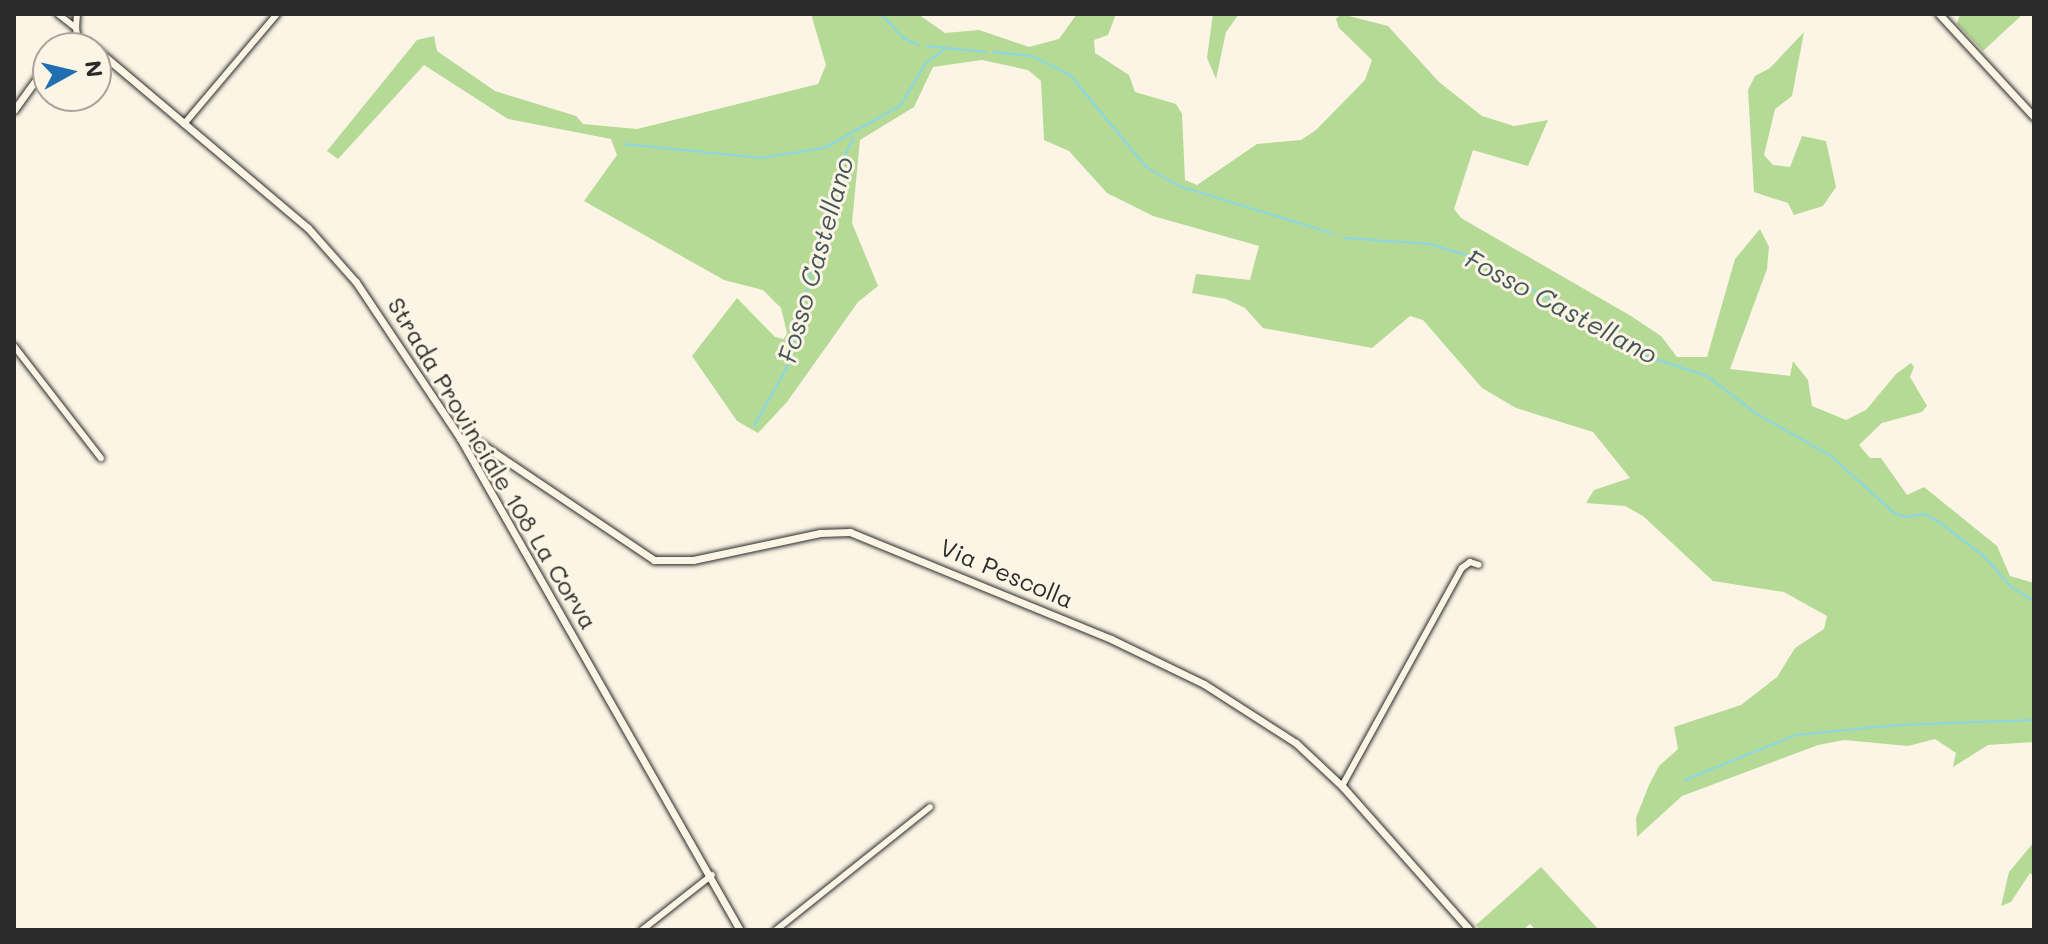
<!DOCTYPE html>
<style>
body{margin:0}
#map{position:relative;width:2048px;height:944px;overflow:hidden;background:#fcf5e5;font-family:Mali,sans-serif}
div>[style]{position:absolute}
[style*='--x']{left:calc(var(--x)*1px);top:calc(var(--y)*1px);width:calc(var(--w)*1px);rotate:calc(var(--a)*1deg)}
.green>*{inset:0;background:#b4da95}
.stream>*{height:2px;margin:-1px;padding:0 1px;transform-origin:1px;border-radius:1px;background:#8ad7e8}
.roads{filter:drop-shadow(0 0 2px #2b2b2b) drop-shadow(0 0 2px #2b2b2b)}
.minor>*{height:6px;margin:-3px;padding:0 3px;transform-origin:3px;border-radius:3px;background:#fcf5e5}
.tertiary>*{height:7px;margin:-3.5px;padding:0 3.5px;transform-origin:3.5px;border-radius:3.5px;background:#fcf5e5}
span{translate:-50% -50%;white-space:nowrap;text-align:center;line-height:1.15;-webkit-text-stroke:6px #fcf5e5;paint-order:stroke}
.street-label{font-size:24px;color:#2b2b2b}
.water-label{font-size:26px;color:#43565a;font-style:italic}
.frame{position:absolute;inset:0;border:16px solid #2b2b2b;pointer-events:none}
.north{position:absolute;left:32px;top:32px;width:80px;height:80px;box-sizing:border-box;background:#fcf5e5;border:2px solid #a8a49b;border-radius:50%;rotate:82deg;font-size:22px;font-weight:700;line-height:32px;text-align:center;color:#2b2b2b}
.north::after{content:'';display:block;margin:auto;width:28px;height:36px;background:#1f6fb2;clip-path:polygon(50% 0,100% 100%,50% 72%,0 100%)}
</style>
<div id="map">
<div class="green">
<div style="clip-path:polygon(811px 14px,918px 14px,945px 33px,979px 30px,1029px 47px,1059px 39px,1077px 14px,1116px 14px,1108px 35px,1094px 40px,1095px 53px,1129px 75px,1135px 92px,1176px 104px,1182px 114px,1185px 180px,1197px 185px,1257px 144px,1301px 140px,1316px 130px,1365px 80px,1372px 60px,1339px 28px,1336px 19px,1341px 14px,1388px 26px,1439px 82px,1482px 116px,1514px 126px,1548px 120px,1528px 166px,1473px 150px,1454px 209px,1461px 218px,1631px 316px,1661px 336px,1677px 357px,1707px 357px,1735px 259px,1760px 229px,1769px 247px,1767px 269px,1730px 369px,1790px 376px,1793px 361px,1808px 380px,1812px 406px,1846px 420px,1866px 410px,1896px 374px,1911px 363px,1914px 367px,1910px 377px,1927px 406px,1922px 412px,1882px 423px,1859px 445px,1870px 458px,1881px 458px,1907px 495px,1924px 487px,1997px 546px,2010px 576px,2034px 583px,2034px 742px,1988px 745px,1953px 767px,1956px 753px,1935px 739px,1908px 746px,1844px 740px,1818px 745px,1682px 796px,1637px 837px,1636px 818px,1649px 785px,1659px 766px,1678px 749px,1674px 727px,1741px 705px,1777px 677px,1795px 648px,1824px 629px,1827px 616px,1784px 592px,1713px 581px,1643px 516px,1625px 506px,1586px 503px,1594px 490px,1630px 478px,1593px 432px,1516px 408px,1482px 388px,1423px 320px,1410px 316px,1372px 348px,1263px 328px,1245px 308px,1226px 299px,1192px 293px,1196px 274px,1250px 280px,1259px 246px,1153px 216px,1107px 193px,1069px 151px,1044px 140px,1041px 81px,1028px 70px,982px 60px,933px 67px,914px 107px,860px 140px,852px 223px,878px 286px,858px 302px,787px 402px,758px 433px,737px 421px,692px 356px,737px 298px,775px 337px,784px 339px,787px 333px,781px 308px,763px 290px,724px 280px,584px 201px,617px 155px,611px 139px,508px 119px,424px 65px,338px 159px,327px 151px,417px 40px,434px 36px,437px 51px,495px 91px,576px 116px,583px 124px,637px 129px,818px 84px,826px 65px)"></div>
<div style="clip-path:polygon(1213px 14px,1239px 14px,1226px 32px,1216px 79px,1207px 58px)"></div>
<div style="clip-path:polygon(1960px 14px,2023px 14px,1983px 51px,1957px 24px)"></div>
<div style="clip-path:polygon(1804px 32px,1792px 96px,1775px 109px,1764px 155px,1773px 165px,1790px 167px,1802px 136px,1826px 141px,1836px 187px,1823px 206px,1794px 215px,1788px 203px,1754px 192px,1748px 90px,1755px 76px,1770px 68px)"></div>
<div style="clip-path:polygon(2034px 842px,2034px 876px,2030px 873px,2011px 902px,2001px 906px,2009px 872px)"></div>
<div style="clip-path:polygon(1541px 867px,1599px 930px,1536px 930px,1530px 924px,1523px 930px,1481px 930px,1476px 925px)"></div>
</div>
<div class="stream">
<div style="--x:881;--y:14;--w:33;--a:47"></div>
<div style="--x:903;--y:38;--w:17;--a:24"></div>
<div style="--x:927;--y:46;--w:59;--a:5.8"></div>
<div style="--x:993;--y:52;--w:39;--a:6"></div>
<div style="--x:1032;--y:56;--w:42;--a:26.6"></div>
<div style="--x:1070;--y:75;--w:119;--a:50.4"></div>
<div style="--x:1146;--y:167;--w:38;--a:30"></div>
<div style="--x:1179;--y:186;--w:162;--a:17.2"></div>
<div style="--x:624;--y:144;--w:138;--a:5.8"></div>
<div style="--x:761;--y:158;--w:64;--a:-9"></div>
<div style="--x:824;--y:148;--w:87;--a:-28.9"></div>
<div style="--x:900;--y:106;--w:50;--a:-58.8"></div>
<div style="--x:926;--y:63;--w:25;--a:-37"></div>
<div style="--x:1344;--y:238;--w:86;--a:4"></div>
<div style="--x:1430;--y:244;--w:39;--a:17"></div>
<div style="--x:1467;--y:255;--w:132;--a:28.1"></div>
<div style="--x:1583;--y:317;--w:62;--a:34.5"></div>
<div style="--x:1634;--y:352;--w:77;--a:18.2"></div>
<div style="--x:1707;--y:376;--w:63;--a:37.2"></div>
<div style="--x:1757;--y:414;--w:85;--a:29.6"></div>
<div style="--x:1831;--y:456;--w:85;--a:42.1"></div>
<div style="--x:1894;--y:513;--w:13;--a:18"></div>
<div style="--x:1906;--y:517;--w:18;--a:-9"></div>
<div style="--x:1924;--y:514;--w:17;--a:28"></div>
<div style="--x:1939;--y:522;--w:58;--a:37.3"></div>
<div style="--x:1985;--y:557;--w:40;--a:49"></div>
<div style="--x:2011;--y:587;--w:27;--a:31"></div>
<div style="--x:754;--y:426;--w:68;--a:-60.8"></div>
<div style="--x:787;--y:367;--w:206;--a:-75.4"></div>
<div style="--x:839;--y:168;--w:33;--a:-65"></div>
<div style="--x:1685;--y:780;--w:120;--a:-22.1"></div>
<div style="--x:1796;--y:735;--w:102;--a:-5.6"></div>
<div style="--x:1898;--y:725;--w:136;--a:-2.1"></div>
</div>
<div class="roads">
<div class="minor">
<div style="--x:58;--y:14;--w:23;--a:38"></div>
<div style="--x:76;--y:28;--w:13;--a:81"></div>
<div style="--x:76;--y:28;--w:14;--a:-86"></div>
<div style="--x:184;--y:124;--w:144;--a:-49.8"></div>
<div style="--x:14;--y:346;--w:142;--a:52.2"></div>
<div style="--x:1342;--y:786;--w:249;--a:-61.2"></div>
<div style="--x:1462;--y:568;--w:10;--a:-37"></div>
<div style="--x:1470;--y:562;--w:9;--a:18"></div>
<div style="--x:642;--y:930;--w:89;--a:-38.2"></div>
<div style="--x:776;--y:930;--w:197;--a:-38.6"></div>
</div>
<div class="tertiary">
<div style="--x:1939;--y:14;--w:140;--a:47.3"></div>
<div style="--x:60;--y:48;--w:19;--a:-21"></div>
<div style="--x:78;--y:41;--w:17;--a:24"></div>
<div style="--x:96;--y:49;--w:277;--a:40.2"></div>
<div style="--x:308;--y:228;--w:72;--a:48.4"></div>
<div style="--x:356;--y:282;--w:187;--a:56.3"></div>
<div style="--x:460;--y:438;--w:566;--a:60.36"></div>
<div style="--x:14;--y:110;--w:58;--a:-54.1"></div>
<div style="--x:460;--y:438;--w:21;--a:14"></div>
<div style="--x:480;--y:443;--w:210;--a:33.9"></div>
<div style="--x:654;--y:560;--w:39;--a:0"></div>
<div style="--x:693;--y:560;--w:130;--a:-12"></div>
<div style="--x:820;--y:533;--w:30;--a:-2"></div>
<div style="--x:850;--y:532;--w:282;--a:22.3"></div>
<div style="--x:1111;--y:639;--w:103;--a:25.8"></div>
<div style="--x:1204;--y:684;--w:109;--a:32.7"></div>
<div style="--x:1296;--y:743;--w:63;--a:43.1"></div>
<div style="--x:1342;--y:786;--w:193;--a:48.4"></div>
</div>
</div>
<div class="street-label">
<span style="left:493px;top:463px;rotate:59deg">Strada Provinciale 108 La Corva</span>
<span style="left:1007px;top:573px;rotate:23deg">Via Pescolla</span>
</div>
<div class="water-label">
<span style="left:816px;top:260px;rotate:-74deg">Fosso Castellano</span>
<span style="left:1561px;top:307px;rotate:28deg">Fosso Castellano</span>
</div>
<div class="frame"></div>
<div class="north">N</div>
</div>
